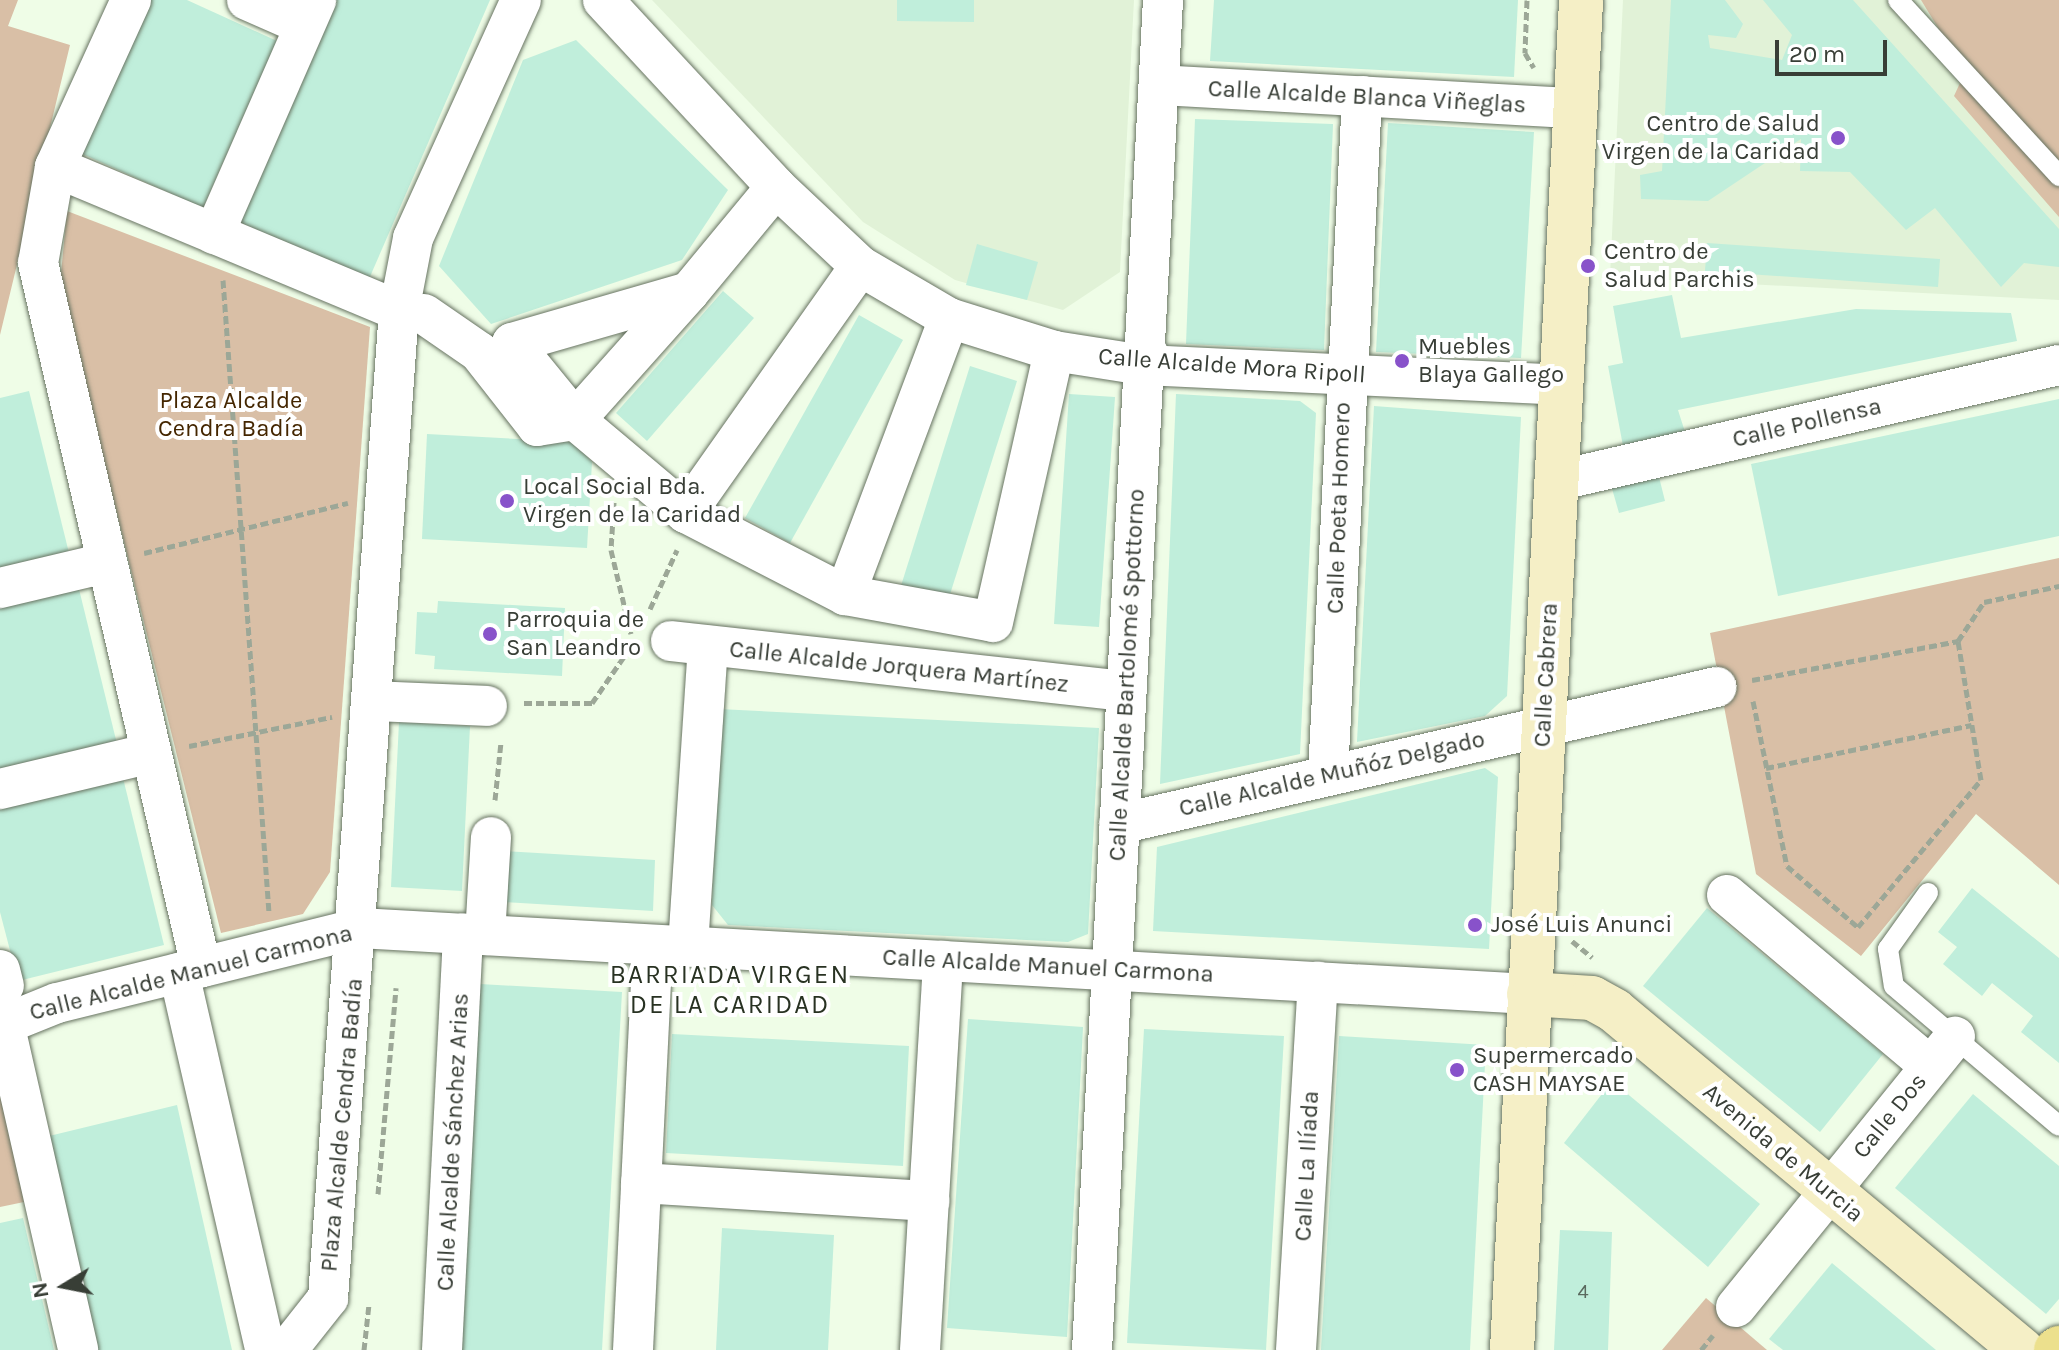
<!DOCTYPE html>
<meta charset="utf-8">
<style>
body{margin:0}
#map{position:relative;width:2059px;height:1350px;overflow:hidden;background:#effde7;font-family:Karla,sans-serif}
div>[style]{position:absolute}
[style*='--x']{left:calc(var(--x)*1px);top:calc(var(--y)*1px);width:calc(var(--w)*1px);rotate:calc(var(--a)*1deg)}
.built>*{inset:0;background:#e1f2d7}
.green>*{inset:0;background:#d9bfa6}
.building>*{inset:0;background:#c0eedb}
.path>*{height:5px;margin-top:-2.5px;transform-origin:0;background:repeating-linear-gradient(90deg,#9ca797 0 8px,transparent 0 12px)}
.roads{filter:drop-shadow(0 0 2px #677361) drop-shadow(0 0 2px #677361)}
.lane>*{height:20px;margin:-10px;padding:0 10px;transform-origin:10px;border-radius:10px;background:#fff}
.street>*{height:40px;margin:-20px;padding:0 20px;transform-origin:20px;border-radius:20px;background:#fff}
.secondary>*{height:44px;margin:-22px;padding:0 22px;transform-origin:22px;border-radius:22px;background:#f5efc6}
.primary>*{height:44px;margin:-22px;padding:0 22px;transform-origin:22px;border-radius:22px;background:#ece08d}
.dots>*{width:22px;height:22px;translate:-50% -50%;box-sizing:border-box;border:4px solid #fff;border-radius:50%}
span{translate:-50% -50%;white-space:nowrap;text-align:center;line-height:1.15;-webkit-text-stroke:8px #fff;paint-order:stroke}
.number-label{font-size:20px;color:#5a6a5f}
.number-label span{-webkit-text-stroke-width:0}
.street-label{font-size:24px;color:#383e36}
.poi-label{font-size:24px;color:#383e36}
.right{translate:-100% -50%;text-align:right}
.left{translate:0 -50%;text-align:left}
.park-label{font-size:24px;color:#442600}
.neighbourhood-label{font-size:26px;color:#283222;letter-spacing:2px}
.north{position:absolute;left:24px;top:1246px;width:80px;height:80px;-webkit-text-stroke:6px #fff;paint-order:stroke;rotate:260deg;font-size:22px;font-weight:700;line-height:32px;text-align:center;color:#383e36}
.north::after{content:'';display:block;margin:auto;width:28px;height:36px;background:#383e36;clip-path:polygon(50% 0,100% 100%,50% 72%,0 100%)}
.scale{position:absolute;left:1775px;top:40px;width:112px;height:36px;box-sizing:border-box;border:4px solid #383e36;border-top:0;padding-left:10px;font-size:24px;line-height:28px;white-space:nowrap;color:#383e36;-webkit-text-stroke:6px #fff;paint-order:stroke}
</style>
<div id="map">
<div class="built">
<div style="clip-path:polygon(652px 0,1134px 0,1120px 272px,1063px 310px,955px 280px,863px 222px)"></div>
<div style="clip-path:polygon(1623px 0,2059px 0,2059px 300px,1610px 277px)"></div>
</div>
<div class="green">
<div style="clip-path:polygon(0 0,18px 0,8px 26px,70px 45px,0 335px)"></div>
<div style="clip-path:polygon(1921px 0,2059px 0,2059px 217px,1954px 96px,1965px 72px)"></div>
<div style="clip-path:polygon(67px 211px,370px 327px,330px 872px,303px 914px,221px 933px,60px 284px)"></div>
<div style="clip-path:polygon(2059px 558px,2059px 885px,1976px 814px,1861px 956px,1756px 874px,1710px 633px)"></div>
<div style="clip-path:polygon(0 1085px,24px 1202px,0 1207px)"></div>
<div style="clip-path:polygon(1706px 1298px,1767px 1350px,1662px 1350px)"></div>
</div>
<div class="building">
<div style="clip-path:polygon(143px 0,187px 0,277px 41px,203px 208px,76px 151px)"></div>
<div style="clip-path:polygon(336px 0,490px 0,369px 279px,239px 222px)"></div>
<div style="clip-path:polygon(897px 0,974px 0,974px 22px,897px 21px)"></div>
<div style="clip-path:polygon(1214px 0,1518px 0,1514px 77px,1210px 61px)"></div>
<div style="clip-path:polygon(1671px 0,1725px 0,1743px 24px,1736px 38px,1708px 35px,1710px 48px,1782px 60px,1792px 35px,1763px 0,1853px 0,2059px 229px,2059px 267px,2024px 263px,2001px 287px,1935px 208px,1906px 230px,1850px 172px,1800px 171px,1801px 139px,1708px 201px,1641px 199px,1640px 175px,1662px 171px)"></div>
<div style="clip-path:polygon(576px 40px,728px 190px,682px 260px,491px 324px,439px 266px,523px 60px)"></div>
<div style="clip-path:polygon(1195px 119px,1333px 124px,1324px 350px,1186px 344px)"></div>
<div style="clip-path:polygon(1388px 123px,1534px 132px,1521px 358px,1376px 352px)"></div>
<div style="clip-path:polygon(1707px 243px,1940px 259px,1938px 287px,1705px 271px)"></div>
<div style="clip-path:polygon(977px 244px,1038px 262px,1027px 300px,966px 285px)"></div>
<div style="clip-path:polygon(723px 291px,754px 318px,647px 441px,616px 413px)"></div>
<div style="clip-path:polygon(1672px 295px,1681px 338px,1856px 309px,2011px 313px,2017px 341px,1678px 410px,1685px 432px,1623px 446px,1608px 366px,1623px 363px,1613px 306px)"></div>
<div style="clip-path:polygon(859px 315px,903px 340px,790px 543px,745px 518px)"></div>
<div style="clip-path:polygon(970px 366px,1017px 381px,947px 604px,900px 589px)"></div>
<div style="clip-path:polygon(29px 391px,69px 553px,0 570px,0 398px)"></div>
<div style="clip-path:polygon(1069px 394px,1115px 397px,1099px 627px,1054px 624px)"></div>
<div style="clip-path:polygon(1176px 394px,1300px 401px,1316px 413px,1300px 754px,1160px 784px)"></div>
<div style="clip-path:polygon(2059px 399px,2059px 536px,1778px 596px,1751px 464px)"></div>
<div style="clip-path:polygon(1374px 406px,1521px 417px,1507px 696px,1485px 716px,1357px 742px)"></div>
<div style="clip-path:polygon(427px 434px,574px 442px,592px 462px,587px 548px,422px 539px)"></div>
<div style="clip-path:polygon(1658px 473px,1665px 501px,1619px 513px,1611px 485px)"></div>
<div style="clip-path:polygon(77px 581px,118px 748px,0 777px,0 600px)"></div>
<div style="clip-path:polygon(438px 601px,565px 608px,562px 676px,434px 669px,435px 656px,415px 654px,417px 612px,437px 613px)"></div>
<div style="clip-path:polygon(719px 709px,1099px 728px,1088px 934px,1068px 942px,728px 925px,712px 905px)"></div>
<div style="clip-path:polygon(399px 722px,470px 726px,462px 891px,391px 887px)"></div>
<div style="clip-path:polygon(1485px 768px,1498px 777px,1489px 949px,1153px 931px,1157px 847px)"></div>
<div style="clip-path:polygon(123px 778px,164px 945px,18px 981px,0 912px,0 807px)"></div>
<div style="clip-path:polygon(505px 851px,655px 860px,653px 911px,502px 902px)"></div>
<div style="clip-path:polygon(1972px 888px,2059px 958px,2059px 1063px,2021px 1032px,2033px 1016px,1992px 983px,1982px 996px,1943px 964px,1957px 947px,1938px 932px)"></div>
<div style="clip-path:polygon(1707px 908px,1883px 1054px,1820px 1132px,1643px 986px)"></div>
<div style="clip-path:polygon(480px 984px,622px 992px,602px 1350px,460px 1350px)"></div>
<div style="clip-path:polygon(968px 1019px,1083px 1027px,1067px 1337px,947px 1328px)"></div>
<div style="clip-path:polygon(1144px 1029px,1284px 1036px,1266px 1350px,1127px 1343px)"></div>
<div style="clip-path:polygon(672px 1034px,909px 1046px,903px 1166px,666px 1153px)"></div>
<div style="clip-path:polygon(1339px 1036px,1486px 1045px,1470px 1350px,1321px 1350px)"></div>
<div style="clip-path:polygon(1612px 1081px,1760px 1204px,1708px 1267px,1564px 1143px)"></div>
<div style="clip-path:polygon(1973px 1094px,2059px 1166px,2059px 1299px,2046px 1314px,1895px 1188px)"></div>
<div style="clip-path:polygon(177px 1105px,232px 1350px,94px 1350px,45px 1137px)"></div>
<div style="clip-path:polygon(23px 1218px,54px 1350px,0 1350px,0 1223px)"></div>
<div style="clip-path:polygon(722px 1228px,834px 1235px,828px 1350px,716px 1350px)"></div>
<div style="clip-path:polygon(1560px 1230px,1612px 1232px,1608px 1350px,1554px 1350px)"></div>
<div style="clip-path:polygon(1832px 1263px,1936px 1350px,1783px 1350px,1769px 1339px)"></div>
</div>
<div class="path">
<div style="--x:1527;--y:0;--w:53;--a:92.2"></div>
<div style="--x:1525;--y:53;--w:17;--a:59"></div>
<div style="--x:223;--y:280;--w:634;--a:85.84"></div>
<div style="--x:614;--y:502;--w:48;--a:93.6"></div>
<div style="--x:611;--y:550;--w:86;--a:76.6"></div>
<div style="--x:144;--y:553;--w:210;--a:-13.8"></div>
<div style="--x:650;--y:609;--w:65;--a:-65.4"></div>
<div style="--x:1752;--y:680;--w:210;--a:-10.7"></div>
<div style="--x:1958;--y:641;--w:47;--a:-56.3"></div>
<div style="--x:1984;--y:602;--w:77;--a:-12"></div>
<div style="--x:1753;--y:701;--w:168;--a:78.4"></div>
<div style="--x:1787;--y:866;--w:94;--a:40.7"></div>
<div style="--x:1858;--y:927;--w:192;--a:-50.1"></div>
<div style="--x:1981;--y:780;--w:141;--a:-99.4"></div>
<div style="--x:524;--y:703;--w:68;--a:0"></div>
<div style="--x:592;--y:703;--w:70;--a:-55.4"></div>
<div style="--x:189;--y:746;--w:146;--a:-11.5"></div>
<div style="--x:1766;--y:768;--w:210;--a:-11.8"></div>
<div style="--x:495;--y:800;--w:58;--a:-84.1"></div>
<div style="--x:1572;--y:941;--w:26;--a:39"></div>
<div style="--x:378;--y:1194;--w:207;--a:-85"></div>
<div style="--x:364;--y:1350;--w:46;--a:-83.8"></div>
<div style="--x:1701;--y:1350;--w:19;--a:-51"></div>
</div>
<div class="roads">
<div class="lane">
<div style="--x:1898;--y:0;--w:239;--a:47.5"></div>
<div style="--x:1928;--y:893;--w:69;--a:125.5"></div>
<div style="--x:1888;--y:949;--w:37;--a:81"></div>
<div style="--x:1894;--y:986;--w:216;--a:40.3"></div>
</div>
<div class="street">
<div style="--x:131;--y:0;--w:183;--a:114.5"></div>
<div style="--x:55;--y:167;--w:97;--a:100"></div>
<div style="--x:38;--y:263;--w:723;--a:76.96"></div>
<div style="--x:247;--y:0;--w:62;--a:23.7"></div>
<div style="--x:603;--y:0;--w:255;--a:47.2"></div>
<div style="--x:776;--y:187;--w:115;--a:43.2"></div>
<div style="--x:860;--y:266;--w:103;--a:30.3"></div>
<div style="--x:949;--y:318;--w:110;--a:17.4"></div>
<div style="--x:1054;--y:351;--w:90;--a:8.9"></div>
<div style="--x:1143;--y:365;--w:419;--a:2.7"></div>
<div style="--x:1159;--y:85;--w:418;--a:3.2"></div>
<div style="--x:55;--y:167;--w:373;--a:22.7"></div>
<div style="--x:776;--y:187;--w:136;--a:129.6"></div>
<div style="--x:689;--y:292;--w:184;--a:163.9"></div>
<div style="--x:512;--y:343;--w:99;--a:50.7"></div>
<div style="--x:575;--y:420;--w:145;--a:40"></div>
<div style="--x:686;--y:513;--w:179;--a:27.3"></div>
<div style="--x:845;--y:595;--w:150;--a:10.3"></div>
<div style="--x:993;--y:622;--w:278;--a:-77.3"></div>
<div style="--x:214;--y:234;--w:255;--a:-66.4"></div>
<div style="--x:424;--y:314;--w:67;--a:34.6"></div>
<div style="--x:479;--y:352;--w:94;--a:51.9"></div>
<div style="--x:537;--y:426;--w:38;--a:-9"></div>
<div style="--x:575;--y:420;--w:171;--a:-48.3"></div>
<div style="--x:1556;--y:481;--w:516;--a:-12.99"></div>
<div style="--x:686;--y:513;--w:302;--a:-54.8"></div>
<div style="--x:0;--y:588;--w:109;--a:-13.3"></div>
<div style="--x:845;--y:595;--w:296;--a:-69.4"></div>
<div style="--x:671;--y:641;--w:458;--a:6.3"></div>
<div style="--x:373;--y:701;--w:114;--a:2.5"></div>
<div style="--x:1328;--y:775;--w:680;--a:-87.13"></div>
<div style="--x:0;--y:789;--w:155;--a:-13.4"></div>
<div style="--x:1119;--y:824;--w:613;--a:-12.92"></div>
<div style="--x:1727;--y:895;--w:265;--a:40.1"></div>
<div style="--x:485;--y:935;--w:98;--a:-86.5"></div>
<div style="--x:688;--y:946;--w:301;--a:-86.2"></div>
<div style="--x:0;--y:970;--w:16;--a:76"></div>
<div style="--x:179;--y:973;--w:387;--a:77.1"></div>
<div style="--x:4;--y:1023;--w:335;--a:77.2"></div>
<div style="--x:0;--y:1026;--w:61;--a:-22"></div>
<div style="--x:57;--y:1003;--w:311;--a:-13.9"></div>
<div style="--x:359;--y:928;--w:1172;--a:3.23"></div>
<div style="--x:641;--y:1183;--w:289;--a:3.6"></div>
<div style="--x:1736;--y:1307;--w:348;--a:-51"></div>
<div style="--x:287;--y:1350;--w:66;--a:-51.7"></div>
<div style="--x:328;--y:1298;--w:990;--a:-85.89"></div>
<div style="--x:399;--y:311;--w:74;--a:-79.1"></div>
<div style="--x:413;--y:238;--w:261;--a:-65.6"></div>
<div style="--x:442;--y:1350;--w:417;--a:-87.1"></div>
<div style="--x:633;--y:1350;--w:404;--a:-87.2"></div>
<div style="--x:920;--y:1350;--w:390;--a:-86.6"></div>
<div style="--x:1092;--y:1350;--w:1352;--a:-86.99"></div>
<div style="--x:1296;--y:1350;--w:369;--a:-86.6"></div>
</div>
<div class="secondary">
<div style="--x:1529;--y:994;--w:63;--a:3.6"></div>
<div style="--x:1592;--y:998;--w:26;--a:29"></div>
<div style="--x:1615;--y:1011;--w:530;--a:39.79"></div>
<div style="--x:1512;--y:1350;--w:1352;--a:-87.07"></div>
</div>
<div class="primary">
<div style="--x:2056;--y:1350;--w:4;--a:-34"></div>
</div>
</div>
<div class="dots">
<div style="left:1838px;top:138px;background:#8852ca"></div>
<div style="left:1588px;top:266px;background:#8852ca"></div>
<div style="left:1402px;top:361px;background:#8852ca"></div>
<div style="left:507px;top:501px;background:#8852ca"></div>
<div style="left:490px;top:634px;background:#8852ca"></div>
<div style="left:1475px;top:925px;background:#8852ca"></div>
<div style="left:1457px;top:1070px;background:#8852ca"></div>
</div>
<div class="number-label">
<span style="left:1583px;top:1291px">4</span>
</div>
<div class="street-label">
<span style="left:1367px;top:97px;rotate:3deg">Calle Alcalde Blanca Viñeglas</span>
<span style="left:1232px;top:366px;rotate:4deg">Calle Alcalde Mora Ripoll</span>
<span style="left:1807px;top:423px;rotate:-13deg">Calle Pollensa</span>
<span style="left:1339px;top:508px;rotate:-88deg">Calle Poeta Homero</span>
<span style="left:899px;top:667px;rotate:6deg">Calle Alcalde Jorquera Martínez</span>
<span style="left:1127px;top:675px;rotate:-87deg">Calle Alcalde Bartolomé Spottorno</span>
<span style="left:1546px;top:675px;rotate:-87deg">Calle Cabrera</span>
<span style="left:1332px;top:774px;rotate:-13deg">Calle Alcalde Muñóz Delgado</span>
<span style="left:1048px;top:966px;rotate:3deg">Calle Alcalde Manuel Carmona</span>
<span style="left:191px;top:973px;rotate:-14deg">Calle Alcalde Manuel Carmona</span>
<span style="left:1890px;top:1116px;rotate:-51deg">Calle Dos</span>
<span style="left:342px;top:1125px;rotate:-85deg">Plaza Alcalde Cendra Badía</span>
<span style="left:453px;top:1142px;rotate:-87deg">Calle Alcalde Sánchez Arias</span>
<span style="left:1783px;top:1153px;rotate:40deg">Avenida de Murcia</span>
<span style="left:1307px;top:1166px;rotate:-87deg">Calle La Ilíada</span>
</div>
<div class="poi-label">
<span class="right" style="left:1820px;top:138px">Centro de Salud<br>Virgen de la Caridad</span>
<span class="left" style="left:1604px;top:266px">Centro de<br>Salud Parchis</span>
<span class="left" style="left:1418px;top:361px">Muebles<br>Blaya Gallego</span>
<span class="left" style="left:523px;top:501px">Local Social Bda.<br>Virgen de la Caridad</span>
<span class="left" style="left:506px;top:634px">Parroquia de<br>San Leandro</span>
<span class="left" style="left:1491px;top:925px">José Luis Anunci</span>
<span class="left" style="left:1473px;top:1070px">Supermercado<br>CASH MAYSAE</span>
</div>
<div class="park-label">
<span style="left:231px;top:415px">Plaza Alcalde<br>Cendra Badía</span>
</div>
<div class="neighbourhood-label">
<span style="left:730px;top:990px">BARRIADA VIRGEN<br>DE LA CARIDAD</span>
</div>
<div class="north">N</div>
<div class="scale">20 m</div>
</div>
